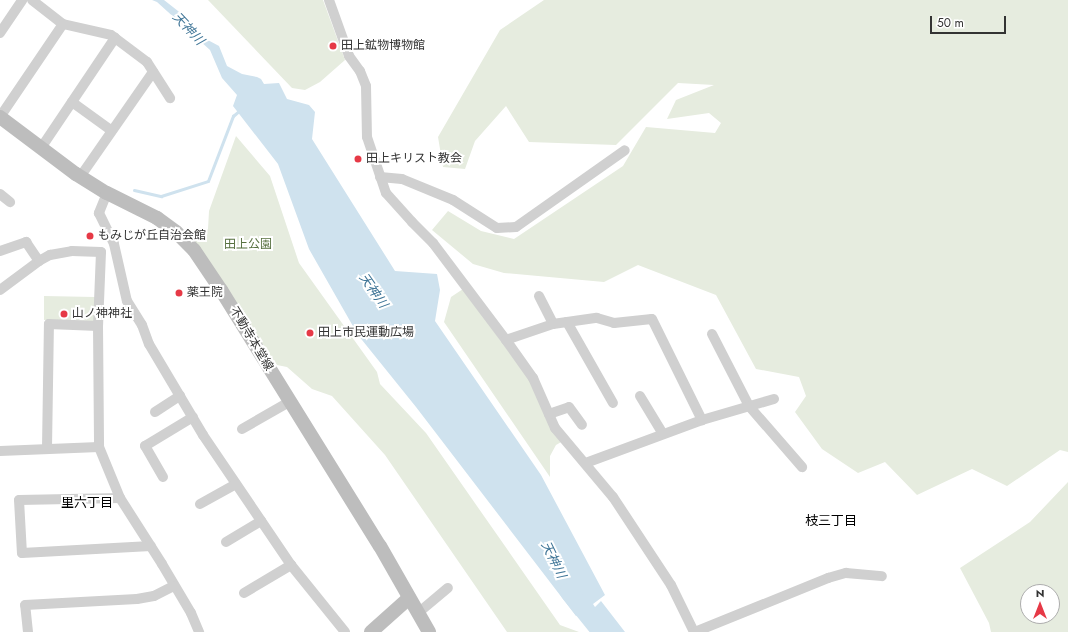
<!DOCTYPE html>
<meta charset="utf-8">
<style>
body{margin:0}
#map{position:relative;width:1068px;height:632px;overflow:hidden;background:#fff;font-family:Jost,"Noto Sans JP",sans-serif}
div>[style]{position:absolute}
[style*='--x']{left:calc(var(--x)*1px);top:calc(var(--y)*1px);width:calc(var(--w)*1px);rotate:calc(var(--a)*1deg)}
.green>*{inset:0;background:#e6ecdf}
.water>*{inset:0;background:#cfe2ee}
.stream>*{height:3px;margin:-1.5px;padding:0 1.5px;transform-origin:1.5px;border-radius:1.5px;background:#cfe2ee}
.river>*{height:18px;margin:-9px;padding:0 9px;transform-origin:9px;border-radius:9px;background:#cfe2ee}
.street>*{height:10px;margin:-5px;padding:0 5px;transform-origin:5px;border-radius:5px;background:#d0d0d0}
.secondary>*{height:14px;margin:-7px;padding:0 7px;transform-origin:7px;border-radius:7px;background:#bdbdbd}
.dots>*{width:11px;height:11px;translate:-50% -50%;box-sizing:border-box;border:2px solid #fff;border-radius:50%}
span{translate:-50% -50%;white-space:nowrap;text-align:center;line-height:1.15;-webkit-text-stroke:4px #fff;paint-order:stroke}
.poi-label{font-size:12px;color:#333}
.left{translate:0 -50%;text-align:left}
.park-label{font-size:12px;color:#56703f}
.street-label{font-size:12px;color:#333}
.water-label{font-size:13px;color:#3f7597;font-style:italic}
.neighbourhood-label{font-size:13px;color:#000}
.north{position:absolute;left:1020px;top:584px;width:40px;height:40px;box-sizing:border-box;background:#fff;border:1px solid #adadad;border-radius:50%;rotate:0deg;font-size:11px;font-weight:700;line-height:16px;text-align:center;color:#333}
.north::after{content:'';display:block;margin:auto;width:14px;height:18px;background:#e63946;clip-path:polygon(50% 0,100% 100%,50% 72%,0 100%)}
.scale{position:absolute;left:930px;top:16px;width:76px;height:18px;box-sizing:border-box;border:2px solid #333;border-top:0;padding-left:5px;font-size:12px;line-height:14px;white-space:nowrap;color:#333;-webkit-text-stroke:3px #fff;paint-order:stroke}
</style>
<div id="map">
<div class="green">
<div style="clip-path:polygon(208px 0,323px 0,345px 60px,320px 82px,305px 90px,292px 88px)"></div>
<div style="clip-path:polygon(544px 0,1068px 0,1068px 452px,1060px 450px,1007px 486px,972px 469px,917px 495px,885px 462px,858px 473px,822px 449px,795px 412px,806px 396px,799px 377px,756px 369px,716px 295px,638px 265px,604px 282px,504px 273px,473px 264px,432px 230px,448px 211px,481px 231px,514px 239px,623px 166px,646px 127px,715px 133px,721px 123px,709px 113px,667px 119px,676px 100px,714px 85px,678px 83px,616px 145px,529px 142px,506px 106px,475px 141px,465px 169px,443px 167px,438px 137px,500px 30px)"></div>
<div style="clip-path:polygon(236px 136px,270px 176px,299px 263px,377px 372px,380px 384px,426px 433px,560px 625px,579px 632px,507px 632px,385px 455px,332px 396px,312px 389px,287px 367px,277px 365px,192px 240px,208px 229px,209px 211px)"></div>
<div style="clip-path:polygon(463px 289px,534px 386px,563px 441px,556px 445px,550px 456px,550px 477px,444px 322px,451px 297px)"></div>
<div style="clip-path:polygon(44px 296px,95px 297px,94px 321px,44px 320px)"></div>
<div style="clip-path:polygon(evenodd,1068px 482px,1068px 632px,991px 632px,989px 623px,960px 568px,1030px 522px,1068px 482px,1028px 592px,1052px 592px,1052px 616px,1028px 616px,1028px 592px)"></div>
</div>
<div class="water">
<div style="clip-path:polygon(152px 0,164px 0,178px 11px,204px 38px,219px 46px,227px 66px,242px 74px,257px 77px,261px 79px,264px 84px,279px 83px,287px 99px,309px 105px,315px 112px,312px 139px,395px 271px,437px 274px,440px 290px,435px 321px,541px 475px,605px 595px,593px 604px,595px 607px,601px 601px,625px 632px,595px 632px,584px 615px,589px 610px,588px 607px,576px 616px,416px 407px,358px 335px,309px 249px,278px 164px,233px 106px,237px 95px,222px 78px,210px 50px,157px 2px)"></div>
</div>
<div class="stream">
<div style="--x:134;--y:190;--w:28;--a:13"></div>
<div style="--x:161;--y:196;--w:49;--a:-17.7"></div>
<div style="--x:208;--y:181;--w:70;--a:-69"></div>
<div style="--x:233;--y:116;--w:9;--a:-41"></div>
</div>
<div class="river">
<div style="--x:569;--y:592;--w:51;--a:51.3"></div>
</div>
<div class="street">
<div style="--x:32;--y:0;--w:39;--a:38"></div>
<div style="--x:63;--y:24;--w:49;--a:12.9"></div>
<div style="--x:111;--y:35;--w:45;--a:36.9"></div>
<div style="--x:147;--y:62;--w:43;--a:57.4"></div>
<div style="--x:329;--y:0;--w:59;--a:70.3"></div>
<div style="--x:349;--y:56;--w:19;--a:54"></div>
<div style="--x:360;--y:71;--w:16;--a:68"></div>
<div style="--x:366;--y:86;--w:51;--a:88.9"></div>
<div style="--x:367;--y:137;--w:59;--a:71.3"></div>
<div style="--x:386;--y:193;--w:39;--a:48"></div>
<div style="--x:412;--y:222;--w:30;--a:45"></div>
<div style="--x:433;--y:243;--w:121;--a:53"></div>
<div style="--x:506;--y:340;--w:47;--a:54.6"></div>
<div style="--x:533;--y:378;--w:55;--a:66.3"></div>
<div style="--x:555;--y:428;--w:90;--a:50"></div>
<div style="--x:613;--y:497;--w:105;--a:56.6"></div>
<div style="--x:671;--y:585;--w:52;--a:63.9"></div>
<div style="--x:0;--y:33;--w:40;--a:-56"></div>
<div style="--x:72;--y:102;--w:49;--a:35.9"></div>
<div style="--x:0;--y:117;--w:112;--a:-55.9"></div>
<div style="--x:41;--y:148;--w:133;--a:-56.1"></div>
<div style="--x:80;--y:177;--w:128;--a:-55.2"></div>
<div style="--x:380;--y:177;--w:22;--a:5"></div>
<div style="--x:402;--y:179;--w:55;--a:22.4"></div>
<div style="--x:453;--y:200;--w:52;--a:32.5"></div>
<div style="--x:497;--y:228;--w:19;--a:-3"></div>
<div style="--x:516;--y:227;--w:133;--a:-35.2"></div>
<div style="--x:107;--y:193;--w:22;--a:112"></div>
<div style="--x:99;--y:213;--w:34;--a:64"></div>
<div style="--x:114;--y:244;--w:58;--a:77.2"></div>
<div style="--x:127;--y:301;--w:28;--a:58"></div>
<div style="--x:142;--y:325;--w:20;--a:70"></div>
<div style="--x:149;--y:344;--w:106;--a:59.3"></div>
<div style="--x:203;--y:435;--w:157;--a:55.9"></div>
<div style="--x:291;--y:565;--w:86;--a:51.1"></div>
<div style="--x:0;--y:194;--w:13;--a:39"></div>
<div style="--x:0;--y:251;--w:28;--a:-19"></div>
<div style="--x:26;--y:242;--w:23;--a:56"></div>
<div style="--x:0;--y:290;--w:49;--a:-36.6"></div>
<div style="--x:39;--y:261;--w:13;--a:-29"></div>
<div style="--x:50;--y:255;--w:22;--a:-10"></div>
<div style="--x:72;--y:251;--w:29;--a:2"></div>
<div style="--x:101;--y:252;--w:74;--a:92.3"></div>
<div style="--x:98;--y:326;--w:121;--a:89.5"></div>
<div style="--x:99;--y:447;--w:55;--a:67.6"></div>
<div style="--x:120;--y:498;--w:78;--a:57.5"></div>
<div style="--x:162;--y:564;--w:57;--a:59.4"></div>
<div style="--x:191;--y:613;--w:21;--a:67"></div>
<div style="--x:539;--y:296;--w:31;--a:63"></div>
<div style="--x:567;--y:322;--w:93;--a:60.4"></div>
<div style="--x:712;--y:334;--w:81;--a:62.8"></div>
<div style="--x:749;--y:406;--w:81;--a:49"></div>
<div style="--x:506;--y:340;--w:50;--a:-18.8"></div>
<div style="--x:553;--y:324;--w:14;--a:-8"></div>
<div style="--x:567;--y:322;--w:30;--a:-8"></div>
<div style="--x:597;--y:318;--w:18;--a:16"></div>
<div style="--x:614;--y:323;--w:38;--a:-6"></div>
<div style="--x:652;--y:319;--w:113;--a:63.7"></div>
<div style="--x:702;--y:420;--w:124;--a:159.7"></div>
<div style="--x:640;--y:396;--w:44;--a:58.8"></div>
<div style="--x:155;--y:412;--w:30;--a:-33"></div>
<div style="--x:549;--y:414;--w:21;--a:-19"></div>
<div style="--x:569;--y:407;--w:22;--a:54"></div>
<div style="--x:702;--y:420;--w:75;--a:-16.3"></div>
<div style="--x:242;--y:429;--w:54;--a:-29.9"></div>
<div style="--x:47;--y:448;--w:124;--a:-89.1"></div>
<div style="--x:49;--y:324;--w:49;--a:2.3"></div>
<div style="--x:0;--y:451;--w:99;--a:-2.3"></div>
<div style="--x:163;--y:477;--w:36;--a:-120"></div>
<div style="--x:145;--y:446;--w:56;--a:-31.1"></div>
<div style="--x:120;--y:498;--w:101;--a:178.9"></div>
<div style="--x:19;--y:500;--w:53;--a:86.8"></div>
<div style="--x:22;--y:553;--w:129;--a:-3.1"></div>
<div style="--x:200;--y:504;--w:41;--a:-29.1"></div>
<div style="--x:226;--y:542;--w:41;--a:-31"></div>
<div style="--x:244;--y:593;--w:55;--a:-30.8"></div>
<div style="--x:418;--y:613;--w:39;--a:-40"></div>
<div style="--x:28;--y:632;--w:27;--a:-96"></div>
<div style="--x:25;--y:605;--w:112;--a:-3.1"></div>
<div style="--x:137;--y:599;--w:17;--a:-10"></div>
<div style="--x:154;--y:596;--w:22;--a:-27"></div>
<div style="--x:695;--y:632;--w:144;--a:-22.1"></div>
<div style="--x:828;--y:578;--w:19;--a:-16"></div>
<div style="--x:846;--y:573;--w:36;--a:5"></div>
</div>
<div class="secondary">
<div style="--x:0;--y:117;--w:95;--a:36.9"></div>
<div style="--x:76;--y:174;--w:36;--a:32"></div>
<div style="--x:107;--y:193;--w:56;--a:26.6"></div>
<div style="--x:157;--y:218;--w:24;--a:36"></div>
<div style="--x:176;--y:232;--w:25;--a:45"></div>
<div style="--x:194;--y:250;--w:48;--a:56"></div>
<div style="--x:221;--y:290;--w:301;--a:58.2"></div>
<div style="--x:380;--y:546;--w:99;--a:60.3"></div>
<div style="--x:371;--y:632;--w:51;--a:-41.8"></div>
</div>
<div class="dots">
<div style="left:333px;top:46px;background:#e63946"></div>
<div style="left:358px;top:159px;background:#e63946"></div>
<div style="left:90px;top:236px;background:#e63946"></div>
<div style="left:179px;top:293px;background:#e63946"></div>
<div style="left:64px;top:314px;background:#e63946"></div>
<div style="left:310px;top:333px;background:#e63946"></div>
</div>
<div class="poi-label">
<span class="left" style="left:341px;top:46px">田上鉱物博物館</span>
<span class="left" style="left:366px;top:159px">田上キリスト教会</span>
<span class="left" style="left:98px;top:236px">もみじが丘自治会館</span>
<span class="left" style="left:187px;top:293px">薬王院</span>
<span class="left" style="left:72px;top:314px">山ノ神神社</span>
<span class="left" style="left:318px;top:333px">田上市民運動広場</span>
</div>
<div class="park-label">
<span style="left:248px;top:245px">田上公園</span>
</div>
<div class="street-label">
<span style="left:251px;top:339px;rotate:59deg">不動寺本堂線</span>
</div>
<div class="water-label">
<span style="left:188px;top:29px;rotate:47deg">天神川</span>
<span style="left:373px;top:291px;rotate:55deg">天神川</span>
<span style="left:553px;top:560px;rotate:64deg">天神川</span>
</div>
<div class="neighbourhood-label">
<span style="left:87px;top:503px">里六丁目</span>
<span style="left:831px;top:521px">枝三丁目</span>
</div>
<div class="north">N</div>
<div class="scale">50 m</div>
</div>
